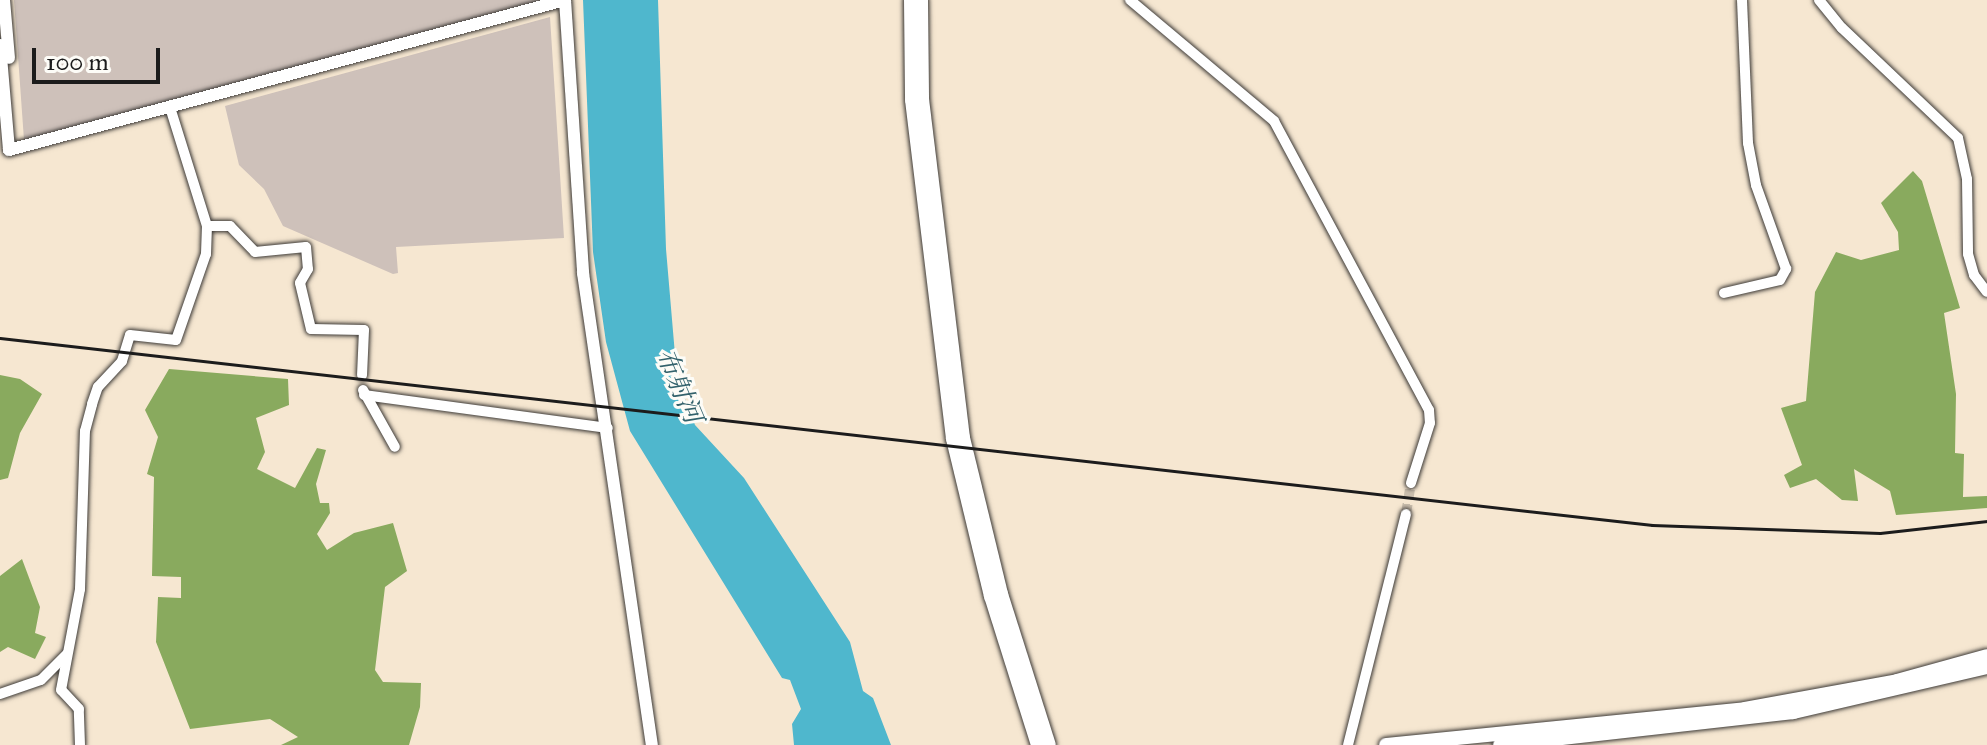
<!DOCTYPE html>
<meta charset="utf-8">
<style>
body{margin:0}
#map{position:relative;width:1987px;height:745px;overflow:hidden;background:#f6e7d1;font-family:"IM FELL Great Primer","Noto Serif SC",serif}
div>[style]{position:absolute}
[style*='--x']{left:calc(var(--x)*1px);top:calc(var(--y)*1px);width:calc(var(--w)*1px);rotate:calc(var(--a)*1deg)}
.industrial>*{inset:0;background:#cec1ba}
.forest>*{inset:0;background:#89aa5e}
.water>*{inset:0;background:#4fb7cd}
.minor-tunnel>*{height:10px;margin-top:-5px;transform-origin:0;background:repeating-linear-gradient(90deg,#cabead 0 10px,transparent 0 15px)}
.roads{filter:drop-shadow(0 0 2px #3d3a37) drop-shadow(0 0 2px #3d3a37)}
.minor>*{height:10px;margin:-5px;padding:0 5px;transform-origin:5px;border-radius:5px;background:#fff}
.tertiary>*{height:12px;margin:-6px;padding:0 6px;transform-origin:6px;border-radius:6px;background:#fff}
.secondary>*{height:14px;margin:-7px;padding:0 7px;transform-origin:7px;border-radius:7px;background:#fff}
.rail>*{height:3px;margin:-1.5px;padding:0 1.5px;transform-origin:1.5px;border-radius:1.5px;background:#1c1c1c}
span{translate:-50% -50%;white-space:nowrap;text-align:center;line-height:1.15;-webkit-text-stroke:6px #fdfcf7;paint-order:stroke}
.water-label{font-size:26px;color:#33626c;font-style:italic}
.scale{position:absolute;left:32px;top:48px;width:128px;height:36px;box-sizing:border-box;border:4px solid #1c1c1c;border-top:0;padding-left:10px;font-size:24px;line-height:28px;white-space:nowrap;color:#1c1c1c;-webkit-text-stroke:6px #fdfcf7;paint-order:stroke}
</style>
<div id="map">
<div class="industrial">
<div style="clip-path:polygon(14px 0,548px 0,24px 140px)"></div>
<div style="clip-path:polygon(550px 17px,564px 238px,396px 247px,398px 273px,393px 274px,283px 226px,264px 189px,239px 165px,225px 106px)"></div>
</div>
<div class="forest">
<div style="clip-path:polygon(1913px 171px,1922px 181px,1960px 308px,1944px 313px,1956px 394px,1955px 453px,1964px 454px,1963px 497px,1987px 496px,1987px 508px,1896px 515px,1890px 491px,1854px 469px,1858px 501px,1842px 500px,1816px 479px,1790px 488px,1784px 475px,1802px 465px,1781px 408px,1806px 401px,1815px 292px,1836px 252px,1861px 260px,1899px 250px,1898px 232px,1881px 203px)"></div>
<div style="clip-path:polygon(169px 369px,288px 379px,289px 405px,256px 418px,265px 452px,257px 469px,295px 488px,317px 448px,326px 450px,316px 484px,320px 503px,329px 503px,330px 513px,317px 534px,327px 550px,354px 533px,393px 523px,407px 571px,385px 587px,375px 670px,383px 682px,421px 683px,420px 707px,409px 745px,281px 745px,298px 737px,270px 719px,190px 729px,156px 642px,158px 597px,181px 598px,181px 577px,152px 576px,154px 477px,147px 474px,158px 437px,145px 410px)"></div>
<div style="clip-path:polygon(0 375px,20px 379px,42px 394px,20px 433px,8px 478px,0 480px)"></div>
<div style="clip-path:polygon(22px 559px,40px 607px,35px 633px,46px 637px,35px 659px,8px 647px,0 652px,0 576px)"></div>
</div>
<div class="water">
<div style="clip-path:polygon(583px 0,658px 0,666px 249px,677px 378px,695px 425px,744px 478px,850px 642px,863px 691px,873px 698px,891px 745px,794px 745px,792px 724px,801px 709px,790px 680px,782px 678px,630px 431px,606px 342px,593px 252px)"></div>
</div>
<div class="minor-tunnel">
<div style="--x:1406;--y:514;--w:31;--a:-81"></div>
</div>
<div class="roads">
<div class="minor">
<div style="--x:1130;--y:0;--w:188;--a:40"></div>
<div style="--x:1274;--y:121;--w:328;--a:61.8"></div>
<div style="--x:1429;--y:410;--w:13;--a:86"></div>
<div style="--x:1430;--y:423;--w:63;--a:107.6"></div>
<div style="--x:1819;--y:0;--w:36;--a:51"></div>
<div style="--x:1842;--y:28;--w:160;--a:43.5"></div>
<div style="--x:1958;--y:138;--w:42;--a:77.6"></div>
<div style="--x:1967;--y:179;--w:75;--a:89.2"></div>
<div style="--x:1968;--y:254;--w:22;--a:74"></div>
<div style="--x:1974;--y:275;--w:21;--a:53"></div>
<div style="--x:207;--y:226;--w:23;--a:0"></div>
<div style="--x:230;--y:226;--w:36;--a:46"></div>
<div style="--x:255;--y:252;--w:51;--a:-5.6"></div>
<div style="--x:306;--y:247;--w:22;--a:85"></div>
<div style="--x:308;--y:269;--w:16;--a:120"></div>
<div style="--x:300;--y:283;--w:47;--a:76.6"></div>
<div style="--x:311;--y:329;--w:53;--a:1.1"></div>
<div style="--x:364;--y:330;--w:45;--a:92.5"></div>
<div style="--x:1724;--y:293;--w:57;--a:-13.1"></div>
<div style="--x:1780;--y:280;--w:13;--a:-61"></div>
<div style="--x:1786;--y:269;--w:89;--a:-109.7"></div>
<div style="--x:1756;--y:185;--w:43;--a:-100.8"></div>
<div style="--x:1748;--y:143;--w:143;--a:-92.4"></div>
<div style="--x:363;--y:390;--w:65;--a:60.7"></div>
<div style="--x:364;--y:395;--w:246;--a:7.7"></div>
<div style="--x:0;--y:694;--w:43;--a:-18.9"></div>
<div style="--x:41;--y:680;--w:37;--a:-45"></div>
<div style="--x:80;--y:745;--w:36;--a:-92"></div>
<div style="--x:79;--y:709;--w:26;--a:-133"></div>
<div style="--x:61;--y:690;--w:103;--a:-79.3"></div>
<div style="--x:80;--y:589;--w:158;--a:-88.2"></div>
<div style="--x:85;--y:431;--w:28;--a:-75"></div>
<div style="--x:92;--y:404;--w:18;--a:-71"></div>
<div style="--x:98;--y:387;--w:35;--a:-47"></div>
<div style="--x:122;--y:361;--w:27;--a:-73"></div>
<div style="--x:130;--y:335;--w:46;--a:6.2"></div>
<div style="--x:176;--y:340;--w:91;--a:-70.8"></div>
<div style="--x:206;--y:254;--w:28;--a:-88"></div>
<div style="--x:207;--y:226;--w:125;--a:-107.3"></div>
<div style="--x:1348;--y:745;--w:238;--a:-75.9"></div>
</div>
<div class="tertiary">
<div style="--x:4;--y:0;--w:58;--a:85.1"></div>
<div style="--x:565;--y:0;--w:274;--a:86.2"></div>
<div style="--x:583;--y:273;--w:477;--a:81.7"></div>
<div style="--x:0;--y:45;--w:105;--a:85.1"></div>
<div style="--x:9;--y:150;--w:576;--a:-15.1"></div>
</div>
<div class="secondary">
<div style="--x:911;--y:0;--w:100;--a:89.4"></div>
<div style="--x:912;--y:100;--w:341;--a:83.1"></div>
<div style="--x:953;--y:439;--w:162;--a:76.4"></div>
<div style="--x:991;--y:596;--w:156;--a:72.5"></div>
<div style="--x:921;--y:0;--w:99;--a:89.4"></div>
<div style="--x:922;--y:99;--w:341;--a:83.1"></div>
<div style="--x:963;--y:438;--w:161;--a:76.3"></div>
<div style="--x:1001;--y:594;--w:158;--a:72.4"></div>
<div style="--x:1386;--y:745;--w:361;--a:-5.7"></div>
<div style="--x:1745;--y:709;--w:155;--a:-10.4"></div>
<div style="--x:1897;--y:681;--w:93;--a:-15.5"></div>
<div style="--x:1500;--y:745;--w:295;--a:-6.4"></div>
<div style="--x:1793;--y:712;--w:199;--a:-13.1"></div>
</div>
</div>
<div class="rail">
<div style="--x:0;--y:338;--w:1663;--a:6.46"></div>
<div style="--x:1652;--y:525;--w:228;--a:2"></div>
<div style="--x:1880;--y:533;--w:108;--a:-6.4"></div>
</div>
<div class="water-label">
<span style="left:679px;top:386px;rotate:67deg">布射河</span>
</div>
<div class="scale">100 m</div>
</div>
